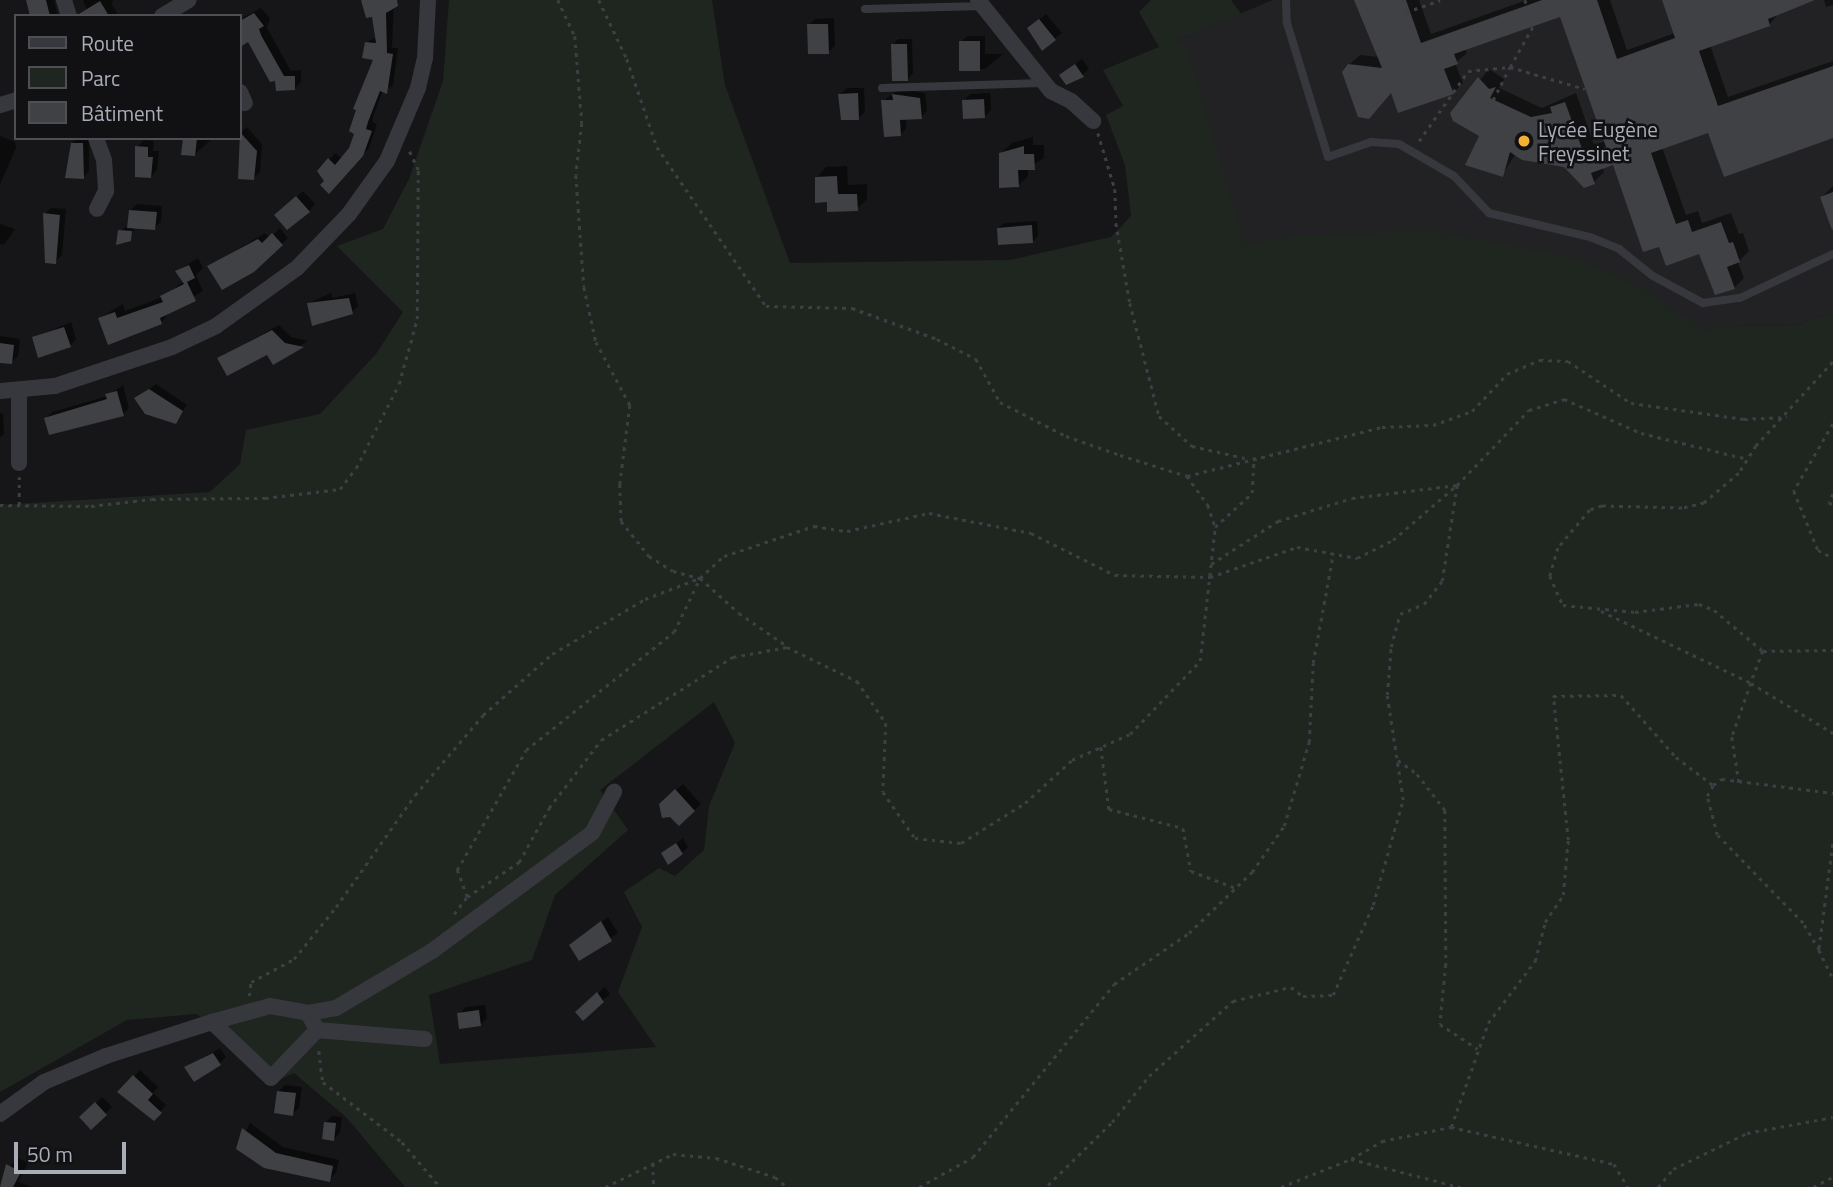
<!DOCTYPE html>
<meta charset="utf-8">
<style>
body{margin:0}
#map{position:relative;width:1833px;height:1187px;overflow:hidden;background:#161618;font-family:"Titillium Web",sans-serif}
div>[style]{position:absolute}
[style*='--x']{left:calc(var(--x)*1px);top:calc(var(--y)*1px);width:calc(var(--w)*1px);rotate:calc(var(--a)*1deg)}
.built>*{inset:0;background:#222225}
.green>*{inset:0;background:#1e261f}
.shadow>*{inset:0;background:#0007}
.building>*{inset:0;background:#404145}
.path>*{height:2.5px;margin-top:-1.25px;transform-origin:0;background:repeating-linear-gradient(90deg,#3d3f44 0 3.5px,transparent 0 8.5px)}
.lane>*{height:8px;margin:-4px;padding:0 4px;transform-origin:4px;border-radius:4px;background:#37383d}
.street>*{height:16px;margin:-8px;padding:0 8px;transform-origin:8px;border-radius:8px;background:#37383d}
.dots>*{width:19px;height:19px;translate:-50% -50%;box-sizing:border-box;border:4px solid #111113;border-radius:50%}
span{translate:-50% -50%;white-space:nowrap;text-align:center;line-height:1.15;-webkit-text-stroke:5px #111113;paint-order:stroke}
.poi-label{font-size:21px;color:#a8adb8}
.left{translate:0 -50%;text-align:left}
.legend{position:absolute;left:14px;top:14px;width:228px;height:126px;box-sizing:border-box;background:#111113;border:2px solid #4d4f55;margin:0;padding:9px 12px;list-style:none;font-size:21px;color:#a8adb8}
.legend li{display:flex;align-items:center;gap:14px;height:35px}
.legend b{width:35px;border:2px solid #4d4f55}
.scale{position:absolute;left:14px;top:1142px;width:112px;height:32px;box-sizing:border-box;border:4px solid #a8adb8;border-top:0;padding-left:9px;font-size:21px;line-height:24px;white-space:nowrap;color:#a8adb8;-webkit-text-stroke:5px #111113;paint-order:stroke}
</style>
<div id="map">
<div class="built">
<div style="clip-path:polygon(1273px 0,1833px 0,1833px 312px,1794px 326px,1726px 325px,1706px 332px,1244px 245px,1186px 46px,1179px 47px,1177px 40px)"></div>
</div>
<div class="green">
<div style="clip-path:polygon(evenodd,449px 0,712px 0,725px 85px,790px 263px,1010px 260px,1111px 237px,1131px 216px,1125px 165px,1106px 115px,1123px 106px,1103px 70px,1159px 47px,1139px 12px,1151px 0,1231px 0,1241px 14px,1177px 40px,1179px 46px,1186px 45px,1245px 245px,1295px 236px,1432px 231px,1581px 259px,1651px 293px,1706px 331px,1726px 325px,1794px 326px,1833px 312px,1833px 1187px,405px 1187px,346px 1117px,294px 1073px,269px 1084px,197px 1014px,127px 1020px,0 1092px,0 505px,210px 492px,240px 464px,246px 430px,320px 414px,376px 354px,403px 312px,337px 246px,383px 229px,409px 179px,443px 81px,449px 0,714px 702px,735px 743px,709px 806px,704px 850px,675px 876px,659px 868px,624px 892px,642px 927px,618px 992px,656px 1047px,440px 1064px,429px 995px,532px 960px,555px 895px,628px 830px,600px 790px,714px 702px)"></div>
</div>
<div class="shadow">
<div style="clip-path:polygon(30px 0,54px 0,58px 16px,33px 16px)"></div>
<div style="clip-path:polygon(83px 0,114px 0,111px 3px,119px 16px,89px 16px)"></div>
<div style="clip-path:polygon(361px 0,394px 0,392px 48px,398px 48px,393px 86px,383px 90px,374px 114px,372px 122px,377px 124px,369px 148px,335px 186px,319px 171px,335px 153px,342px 159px,351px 149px,376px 58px,366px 42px,377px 37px,373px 14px,367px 16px)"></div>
<div style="clip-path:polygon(1357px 0,1419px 0,1431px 34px,1527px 0,1610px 0,1627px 50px,1675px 33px,1664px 0,1815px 0,1779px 13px,1769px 25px,1710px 45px,1728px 97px,1833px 61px,1833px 136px,1709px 131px,1662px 147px,1686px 215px,1698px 211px,1702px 223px,1731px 213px,1739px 234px,1743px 233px,1749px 251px,1738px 262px,1744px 278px,1734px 288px,1700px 252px,1660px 244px,1614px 163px,1602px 167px,1604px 172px,1594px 182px,1565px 165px,1516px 153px,1502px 175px,1481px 135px,1452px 114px,1489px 69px,1504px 79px,1499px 88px,1542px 108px,1576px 93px,1594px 145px,1606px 141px,1561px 14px,1465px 48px,1467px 53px,1455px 63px,1463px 83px,1453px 93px,1392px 91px,1349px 65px,1360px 55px,1379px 57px)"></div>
<div style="clip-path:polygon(1824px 0,1833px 0,1833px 5px,1826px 7px)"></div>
<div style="clip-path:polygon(261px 8px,270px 18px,267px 28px,291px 71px,301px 70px,301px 82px,295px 88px,271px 80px,240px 28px,244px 17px)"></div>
<div style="clip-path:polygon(1046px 14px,1062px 33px,1042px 48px,1036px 22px)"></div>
<div style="clip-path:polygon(834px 18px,835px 46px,828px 52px,809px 25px,815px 19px)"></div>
<div style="clip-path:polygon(967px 36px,985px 36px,985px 54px,1003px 54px,985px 69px,961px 69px,961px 42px)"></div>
<div style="clip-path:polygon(898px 39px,912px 39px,913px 73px,908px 79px,893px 45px)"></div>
<div style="clip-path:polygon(1082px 59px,1089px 69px,1082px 75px,1068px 69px)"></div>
<div style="clip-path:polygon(847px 88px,864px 88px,865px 112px,858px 118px,840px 94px)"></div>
<div style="clip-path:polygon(900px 89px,925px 93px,927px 111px,921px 117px,906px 118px,906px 129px,900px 135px,883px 101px)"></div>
<div style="clip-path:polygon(990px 93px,991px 110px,984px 117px,964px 101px,970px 94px)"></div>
<div style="clip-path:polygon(247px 127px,262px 144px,260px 172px,254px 178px,240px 177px,241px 132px)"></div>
<div style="clip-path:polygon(0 136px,15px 142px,16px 148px,0 184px)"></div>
<div style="clip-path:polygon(1033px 137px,1033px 145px,1044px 145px,1044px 158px,1028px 168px,1028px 176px,1018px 186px,1001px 153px,1012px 143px)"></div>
<div style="clip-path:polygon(78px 138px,89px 138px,89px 171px,83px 178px,72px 143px)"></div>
<div style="clip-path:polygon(185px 138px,213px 138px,195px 154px)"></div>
<div style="clip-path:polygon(144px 140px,154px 141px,153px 151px,159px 151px,157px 170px,151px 177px,137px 147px)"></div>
<div style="clip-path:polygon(847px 166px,848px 185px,867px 184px,867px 199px,857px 209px,829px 200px,816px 178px,826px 167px)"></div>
<div style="clip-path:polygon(1833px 186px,1833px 228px,1822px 197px)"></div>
<div style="clip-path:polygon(303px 191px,315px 204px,309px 211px,283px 209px)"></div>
<div style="clip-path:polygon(137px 204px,162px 206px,161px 222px,154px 228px,136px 227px,125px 243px,118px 243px,120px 231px,129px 225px,130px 211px)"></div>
<div style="clip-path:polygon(51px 208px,66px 209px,62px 255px,55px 262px,45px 214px)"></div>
<div style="clip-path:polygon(1037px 221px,1038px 236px,1032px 242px,998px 228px,1004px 223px)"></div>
<div style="clip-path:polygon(0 224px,15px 229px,4px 245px,0 244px)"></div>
<div style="clip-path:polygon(280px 228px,288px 238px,253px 271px,209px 267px,265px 233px,270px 238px)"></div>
<div style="clip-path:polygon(198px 258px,203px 268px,196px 275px,203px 291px,169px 312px,161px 323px,100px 318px,123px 304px,125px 311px,163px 297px,184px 281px,177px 271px)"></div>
<div style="clip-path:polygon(331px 293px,332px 298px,355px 293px,358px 306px,352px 312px,309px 303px)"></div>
<div style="clip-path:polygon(71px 322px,76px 339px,70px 346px,34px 338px)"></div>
<div style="clip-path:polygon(279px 325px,291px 337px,308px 341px,273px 362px,268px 353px,219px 358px)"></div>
<div style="clip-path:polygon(0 336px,20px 339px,18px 356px,11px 362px,0 361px)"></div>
<div style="clip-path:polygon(156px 384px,187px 405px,176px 422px,136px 399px)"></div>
<div style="clip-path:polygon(123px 385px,129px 408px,123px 414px,46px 418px,52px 412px,108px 396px)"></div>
<div style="clip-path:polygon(3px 413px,4px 434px,0 437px,0 414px)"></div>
<div style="clip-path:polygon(683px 784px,701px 804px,679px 824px,660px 804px)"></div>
<div style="clip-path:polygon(683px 838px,688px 847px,682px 853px,663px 853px)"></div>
<div style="clip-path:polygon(608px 917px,618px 933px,580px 959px,578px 939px)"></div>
<div style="clip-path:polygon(605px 987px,610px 994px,583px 1018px,584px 1005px)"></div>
<div style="clip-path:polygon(485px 1005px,487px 1018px,480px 1025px,459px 1014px,466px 1007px)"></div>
<div style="clip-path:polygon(220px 1048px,226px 1057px,220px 1063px,187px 1068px)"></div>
<div style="clip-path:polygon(140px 1070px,158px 1087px,153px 1093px,166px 1105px,154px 1119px,119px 1092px)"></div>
<div style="clip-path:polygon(285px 1085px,302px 1087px,299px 1108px,292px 1114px,278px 1092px)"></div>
<div style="clip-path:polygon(102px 1097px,112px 1107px,91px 1127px,82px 1117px)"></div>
<div style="clip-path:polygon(332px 1116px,342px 1117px,340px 1133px,334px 1139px,326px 1122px)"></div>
<div style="clip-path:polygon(250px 1123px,283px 1147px,339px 1160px,336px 1173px,329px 1180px,238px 1148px)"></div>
<div style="clip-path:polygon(16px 1157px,28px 1163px,18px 1182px,32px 1187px,0 1187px)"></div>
</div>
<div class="building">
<div style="clip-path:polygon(26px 0,46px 0,50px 16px,30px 16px)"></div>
<div style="clip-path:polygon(361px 0,397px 0,398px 6px,386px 13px,387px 53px,393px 54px,387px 94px,380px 91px,368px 122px,366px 129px,372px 131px,363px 156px,329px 194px,320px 185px,324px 181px,317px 171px,328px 158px,335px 165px,349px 148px,354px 134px,349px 131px,356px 110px,353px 109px,373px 60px,362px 58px,365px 42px,376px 43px,372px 17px,366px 18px)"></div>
<div style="clip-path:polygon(1354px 0,1406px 0,1421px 43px,1542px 0,1597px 0,1617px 59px,1675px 38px,1662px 0,1815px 0,1768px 19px,1770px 26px,1699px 51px,1718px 106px,1833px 66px,1833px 138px,1724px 177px,1708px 133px,1651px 153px,1676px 224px,1688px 220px,1692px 232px,1721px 222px,1729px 243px,1733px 242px,1740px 262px,1727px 267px,1735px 289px,1715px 295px,1699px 254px,1666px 266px,1659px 247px,1643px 252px,1613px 165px,1591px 173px,1595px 184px,1584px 188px,1564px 167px,1522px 160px,1510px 152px,1503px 177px,1465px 165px,1479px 136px,1453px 121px,1450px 113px,1478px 77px,1489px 89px,1496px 87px,1490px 98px,1531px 117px,1552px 113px,1550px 107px,1565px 102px,1584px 154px,1606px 147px,1560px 17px,1454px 54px,1458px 64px,1444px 69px,1454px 94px,1398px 113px,1391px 93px,1369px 119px,1358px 117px,1342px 72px,1348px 64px,1382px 68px)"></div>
<div style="clip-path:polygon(100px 1px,109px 16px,79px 16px,79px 14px)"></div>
<div style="clip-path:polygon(254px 13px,264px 26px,259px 29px,261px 35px,284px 76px,295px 76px,295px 90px,276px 91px,275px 81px,270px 82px,248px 42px,240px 47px,240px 21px)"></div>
<div style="clip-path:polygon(1039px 19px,1056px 40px,1042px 51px,1027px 28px)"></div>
<div style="clip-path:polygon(807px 24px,828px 24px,829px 54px,808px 54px)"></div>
<div style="clip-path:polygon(959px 41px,980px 41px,980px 71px,959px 71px)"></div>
<div style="clip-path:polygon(891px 44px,907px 44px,908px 81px,892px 81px)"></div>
<div style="clip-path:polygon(1075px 64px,1084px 77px,1066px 85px,1059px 75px)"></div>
<div style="clip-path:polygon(858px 93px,859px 120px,841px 120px,838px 94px)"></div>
<div style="clip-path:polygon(892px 94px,920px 98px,922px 119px,900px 120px,901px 136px,884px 137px,881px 100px,893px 100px)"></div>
<div style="clip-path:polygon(984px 99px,985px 118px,963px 119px,962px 100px)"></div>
<div style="clip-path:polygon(240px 132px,257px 151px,254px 180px,238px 179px)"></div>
<div style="clip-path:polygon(183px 138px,197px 138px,195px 156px,181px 155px)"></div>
<div style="clip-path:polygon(71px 143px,83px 143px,84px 179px,65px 178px)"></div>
<div style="clip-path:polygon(135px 146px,148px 147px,148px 157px,153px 157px,151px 178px,135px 177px)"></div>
<div style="clip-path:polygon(1024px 146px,1024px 154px,1034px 154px,1035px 170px,1018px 170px,1019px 187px,999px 188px,999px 153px)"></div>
<div style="clip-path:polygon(837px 176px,838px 194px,857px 194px,858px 211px,827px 212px,827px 202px,815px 203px,815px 177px)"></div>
<div style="clip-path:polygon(1833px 192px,1833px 229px,1832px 230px,1820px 197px)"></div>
<div style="clip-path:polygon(296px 196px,310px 212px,287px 230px,274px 215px)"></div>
<div style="clip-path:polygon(129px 210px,157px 212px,155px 230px,127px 228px)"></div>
<div style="clip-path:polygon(43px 213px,60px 215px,56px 264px,45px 263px)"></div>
<div style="clip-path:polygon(1032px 225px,1033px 243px,998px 245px,997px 228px)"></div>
<div style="clip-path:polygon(118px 230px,132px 231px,131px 241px,116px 245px)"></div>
<div style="clip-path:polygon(272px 233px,283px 245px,254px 272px,222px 290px,207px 266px,258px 239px,262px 243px)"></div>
<div style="clip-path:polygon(189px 265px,195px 278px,187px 282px,196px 301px,160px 318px,162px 324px,108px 345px,98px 318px,115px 312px,117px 318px,163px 302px,160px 296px,184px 284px,175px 271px)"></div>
<div style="clip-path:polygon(349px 298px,353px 314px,312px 326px,307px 303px)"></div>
<div style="clip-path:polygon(64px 327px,71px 347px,38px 358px,32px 337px)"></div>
<div style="clip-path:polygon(272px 330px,285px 343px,304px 347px,273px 365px,267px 355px,227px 376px,217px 358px)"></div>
<div style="clip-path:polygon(0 343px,14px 345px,12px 364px,0 363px)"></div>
<div style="clip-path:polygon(149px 389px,183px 411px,176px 424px,145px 414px,134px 398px)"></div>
<div style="clip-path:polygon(117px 391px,124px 416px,49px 435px,44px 418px,107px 399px,105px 394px)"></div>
<div style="clip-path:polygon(675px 789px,695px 811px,679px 826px,670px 817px,662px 818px,659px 804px)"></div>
<div style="clip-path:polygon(676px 843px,683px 854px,668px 865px,661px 853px)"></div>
<div style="clip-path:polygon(601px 921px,612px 941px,579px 961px,569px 945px)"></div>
<div style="clip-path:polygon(597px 992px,604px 1002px,583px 1021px,575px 1012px)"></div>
<div style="clip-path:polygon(479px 1010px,481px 1026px,459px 1029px,457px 1013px)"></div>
<div style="clip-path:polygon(213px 1053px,221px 1065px,194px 1082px,184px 1067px)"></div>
<div style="clip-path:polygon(133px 1075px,153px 1094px,148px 1100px,162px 1113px,154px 1121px,117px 1092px)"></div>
<div style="clip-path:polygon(277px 1091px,296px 1093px,293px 1116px,274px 1113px)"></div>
<div style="clip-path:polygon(95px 1102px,107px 1115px,91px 1130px,79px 1117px)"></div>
<div style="clip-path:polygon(324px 1122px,336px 1123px,334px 1141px,322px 1139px)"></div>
<div style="clip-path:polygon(242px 1128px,276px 1153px,333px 1166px,330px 1182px,264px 1168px,236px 1149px)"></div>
<div style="clip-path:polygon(6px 1164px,21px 1172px,13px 1187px,0 1187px)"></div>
</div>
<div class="path">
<div style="--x:558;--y:0;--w:40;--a:65"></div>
<div style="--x:575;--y:36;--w:87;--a:85.4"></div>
<div style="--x:582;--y:123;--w:52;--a:96.6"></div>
<div style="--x:576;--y:175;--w:112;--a:85.9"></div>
<div style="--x:584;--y:287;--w:56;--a:77.7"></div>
<div style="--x:596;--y:342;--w:72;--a:61.6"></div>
<div style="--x:630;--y:405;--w:80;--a:97.2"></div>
<div style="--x:620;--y:484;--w:37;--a:88"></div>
<div style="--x:621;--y:521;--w:45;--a:51.3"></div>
<div style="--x:649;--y:556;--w:28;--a:32"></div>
<div style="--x:673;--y:571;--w:28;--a:15"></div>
<div style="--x:700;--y:578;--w:52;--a:41.9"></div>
<div style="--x:739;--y:613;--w:58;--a:34.5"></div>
<div style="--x:599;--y:0;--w:65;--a:64.6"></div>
<div style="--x:627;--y:59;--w:93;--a:71.2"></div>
<div style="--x:657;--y:147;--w:193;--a:55.6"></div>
<div style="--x:766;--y:306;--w:86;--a:1.3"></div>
<div style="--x:852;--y:308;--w:90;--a:20"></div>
<div style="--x:937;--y:339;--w:44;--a:27.1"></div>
<div style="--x:976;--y:359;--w:49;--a:60.8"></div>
<div style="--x:1000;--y:402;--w:74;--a:27.3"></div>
<div style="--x:1066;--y:436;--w:57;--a:19.4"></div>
<div style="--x:1120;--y:455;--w:70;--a:17.4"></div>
<div style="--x:1187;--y:476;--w:201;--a:-14.1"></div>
<div style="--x:1382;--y:427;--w:51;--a:-2.2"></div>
<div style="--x:1433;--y:425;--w:41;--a:-19.7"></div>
<div style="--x:1472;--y:411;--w:51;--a:-46.6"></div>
<div style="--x:1507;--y:374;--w:36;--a:-23"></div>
<div style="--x:1540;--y:360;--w:28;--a:2"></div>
<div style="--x:1568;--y:361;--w:76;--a:33.7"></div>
<div style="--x:1631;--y:403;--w:114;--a:8.1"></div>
<div style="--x:1744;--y:419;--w:43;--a:-2.7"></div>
<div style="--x:1402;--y:0;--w:13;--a:72"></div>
<div style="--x:1406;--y:12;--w:36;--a:-19"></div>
<div style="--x:1525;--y:0;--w:5;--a:68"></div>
<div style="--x:1493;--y:100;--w:37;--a:-63"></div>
<div style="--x:1510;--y:67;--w:78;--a:16.3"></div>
<div style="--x:1098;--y:133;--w:59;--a:73.1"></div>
<div style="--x:1115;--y:189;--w:34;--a:88"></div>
<div style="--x:1116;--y:223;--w:81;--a:80.1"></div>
<div style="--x:1130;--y:303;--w:117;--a:75.6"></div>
<div style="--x:1159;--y:416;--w:45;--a:42.3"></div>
<div style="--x:1192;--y:446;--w:54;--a:12.8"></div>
<div style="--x:1419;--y:141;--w:85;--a:-55"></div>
<div style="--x:1468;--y:71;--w:42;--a:-5.4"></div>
<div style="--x:1510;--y:67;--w:47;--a:-60.7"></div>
<div style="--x:1833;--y:362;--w:114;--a:132.5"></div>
<div style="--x:1756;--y:446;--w:32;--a:122"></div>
<div style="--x:1739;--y:473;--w:46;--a:139.4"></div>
<div style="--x:1704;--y:503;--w:23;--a:167"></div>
<div style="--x:1682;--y:508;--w:80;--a:-178.6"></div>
<div style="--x:1602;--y:506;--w:13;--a:162"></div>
<div style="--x:1590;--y:510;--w:50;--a:130.1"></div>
<div style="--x:1558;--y:548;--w:29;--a:106"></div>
<div style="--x:1550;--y:576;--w:32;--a:66"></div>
<div style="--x:1563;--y:605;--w:72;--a:5.6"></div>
<div style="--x:1635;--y:612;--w:64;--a:-7.1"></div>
<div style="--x:1699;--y:604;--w:16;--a:22"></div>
<div style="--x:1714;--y:610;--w:64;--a:39.9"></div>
<div style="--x:1763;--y:651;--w:70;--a:-0.8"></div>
<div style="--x:1833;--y:424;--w:78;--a:120.2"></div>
<div style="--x:1794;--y:491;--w:64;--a:67.9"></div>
<div style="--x:1818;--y:550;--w:17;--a:28"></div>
<div style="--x:1187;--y:476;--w:36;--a:54"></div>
<div style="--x:1208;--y:505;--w:23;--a:72"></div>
<div style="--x:1833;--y:494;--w:9;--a:117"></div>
<div style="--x:1829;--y:502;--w:5;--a:37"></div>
<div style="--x:0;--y:505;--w:91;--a:0.6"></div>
<div style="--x:91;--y:506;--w:61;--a:-6.5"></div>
<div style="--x:152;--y:499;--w:113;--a:-0.5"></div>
<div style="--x:265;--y:498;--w:76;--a:-6.8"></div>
<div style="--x:340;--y:489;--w:26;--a:-53"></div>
<div style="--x:356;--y:468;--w:94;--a:-62.9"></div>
<div style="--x:399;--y:384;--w:67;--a:-74.5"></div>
<div style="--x:417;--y:319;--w:149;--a:-89.6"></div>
<div style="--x:418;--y:170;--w:21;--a:-115"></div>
<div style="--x:19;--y:505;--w:28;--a:-90"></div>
<div style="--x:1211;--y:564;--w:80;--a:-32.7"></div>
<div style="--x:1278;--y:521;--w:77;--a:-17.3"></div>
<div style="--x:1352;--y:498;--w:106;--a:-7.1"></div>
<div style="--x:1601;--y:611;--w:166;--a:25.6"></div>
<div style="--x:1751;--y:683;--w:57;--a:109.4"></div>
<div style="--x:1732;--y:737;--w:46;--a:81.2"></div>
<div style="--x:1763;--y:651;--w:34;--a:111"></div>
<div style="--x:1751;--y:683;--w:96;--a:31.4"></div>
<div style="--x:1101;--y:747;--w:63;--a:82.6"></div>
<div style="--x:1109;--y:809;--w:76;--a:14.4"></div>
<div style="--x:1183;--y:828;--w:44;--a:79.5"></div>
<div style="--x:1191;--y:871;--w:48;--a:20.7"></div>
<div style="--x:1398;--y:760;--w:24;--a:36"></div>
<div style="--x:1417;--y:774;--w:46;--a:52.1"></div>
<div style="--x:1445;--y:810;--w:154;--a:89.6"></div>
<div style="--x:1446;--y:964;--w:60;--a:95.7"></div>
<div style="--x:1440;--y:1024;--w:45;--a:33.3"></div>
<div style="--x:1833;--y:844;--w:107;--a:97.5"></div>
<div style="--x:1819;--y:950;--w:32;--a:64"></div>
<div style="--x:467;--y:897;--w:63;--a:-33.9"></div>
<div style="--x:519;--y:862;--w:62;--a:-60.9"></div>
<div style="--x:549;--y:808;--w:86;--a:-52.6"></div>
<div style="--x:601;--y:740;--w:156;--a:-32.2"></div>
<div style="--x:733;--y:657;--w:55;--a:-10.5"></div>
<div style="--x:787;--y:647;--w:78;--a:25.9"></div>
<div style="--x:857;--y:681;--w:51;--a:55.4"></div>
<div style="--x:886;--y:723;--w:69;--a:92.5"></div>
<div style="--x:883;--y:792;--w:56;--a:55.2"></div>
<div style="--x:915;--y:838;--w:46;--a:6.2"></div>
<div style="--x:961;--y:843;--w:75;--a:-32"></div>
<div style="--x:1025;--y:803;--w:64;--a:-42.5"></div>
<div style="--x:1072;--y:760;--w:64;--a:-24.1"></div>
<div style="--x:1130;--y:734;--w:101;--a:-46.2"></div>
<div style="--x:1200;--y:661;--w:135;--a:-83.6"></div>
<div style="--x:1215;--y:527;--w:50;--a:-42.6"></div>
<div style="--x:1252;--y:493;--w:36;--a:-87"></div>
<div style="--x:454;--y:914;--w:21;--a:-53"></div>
<div style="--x:467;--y:897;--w:29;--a:-110"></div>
<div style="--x:457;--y:870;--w:138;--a:-60.1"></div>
<div style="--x:526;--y:750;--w:189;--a:-38.6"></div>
<div style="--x:674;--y:632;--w:60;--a:-64.3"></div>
<div style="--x:1819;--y:950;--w:31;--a:-121"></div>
<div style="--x:1803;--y:923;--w:123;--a:-134.3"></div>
<div style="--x:1717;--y:835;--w:40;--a:-104.4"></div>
<div style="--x:1707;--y:796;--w:13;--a:-61"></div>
<div style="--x:1713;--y:785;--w:11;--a:-34"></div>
<div style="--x:1722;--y:779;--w:112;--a:7.2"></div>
<div style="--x:249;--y:996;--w:14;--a:-82"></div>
<div style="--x:251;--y:982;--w:49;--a:-28.1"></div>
<div style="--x:294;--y:959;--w:67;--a:-51.1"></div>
<div style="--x:336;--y:907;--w:137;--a:-54.8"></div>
<div style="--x:415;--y:795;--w:105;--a:-49.6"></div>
<div style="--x:483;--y:715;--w:92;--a:-41.5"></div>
<div style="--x:552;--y:654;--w:108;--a:-30.6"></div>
<div style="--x:645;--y:599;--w:59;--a:-20.9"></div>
<div style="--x:700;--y:578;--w:33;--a:-43"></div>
<div style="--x:724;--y:556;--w:95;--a:-18.4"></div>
<div style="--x:814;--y:526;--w:33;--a:9"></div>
<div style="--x:847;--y:531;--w:84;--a:-12.4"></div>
<div style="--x:929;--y:513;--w:104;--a:11.1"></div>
<div style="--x:1031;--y:533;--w:94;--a:26.6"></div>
<div style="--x:1115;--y:575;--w:95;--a:1.2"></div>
<div style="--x:1210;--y:577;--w:92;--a:-19"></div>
<div style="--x:1297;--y:547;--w:61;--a:10.4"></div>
<div style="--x:1357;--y:558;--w:40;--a:-26.6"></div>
<div style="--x:1393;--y:540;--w:84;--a:-40.7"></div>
<div style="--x:319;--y:1051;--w:31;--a:83"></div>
<div style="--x:323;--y:1082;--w:99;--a:37.2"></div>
<div style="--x:402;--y:1142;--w:59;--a:49.8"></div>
<div style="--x:1451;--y:1127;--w:110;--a:-70.4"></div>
<div style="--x:1488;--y:1023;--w:78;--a:-52.8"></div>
<div style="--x:1535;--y:961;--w:40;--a:-75.6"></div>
<div style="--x:1545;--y:922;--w:32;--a:-56"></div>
<div style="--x:1563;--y:895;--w:55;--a:-84.8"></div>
<div style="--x:1568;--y:840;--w:145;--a:-95.9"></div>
<div style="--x:1553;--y:696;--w:68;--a:-0.8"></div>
<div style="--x:1621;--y:695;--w:83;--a:48.4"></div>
<div style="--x:1676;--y:757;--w:46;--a:37.1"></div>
<div style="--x:1351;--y:1159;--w:36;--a:-30"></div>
<div style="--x:1382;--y:1141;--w:70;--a:-11.5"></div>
<div style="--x:1451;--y:1127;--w:167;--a:12.8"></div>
<div style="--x:1614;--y:1164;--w:27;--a:59"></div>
<div style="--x:653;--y:1163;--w:24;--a:88"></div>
<div style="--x:1048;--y:1185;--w:90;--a:-44.5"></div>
<div style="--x:1112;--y:1122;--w:59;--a:-51.2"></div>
<div style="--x:1149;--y:1076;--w:113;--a:-41.8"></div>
<div style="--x:1233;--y:1001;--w:60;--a:-13.6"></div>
<div style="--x:1291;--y:987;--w:15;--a:37"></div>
<div style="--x:1303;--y:996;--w:30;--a:-2"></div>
<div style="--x:1333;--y:995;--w:98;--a:-66"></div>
<div style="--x:1373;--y:905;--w:109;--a:-74.1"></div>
<div style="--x:1403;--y:800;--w:106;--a:-98.7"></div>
<div style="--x:1387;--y:695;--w:48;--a:-85.2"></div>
<div style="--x:1391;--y:647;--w:34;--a:-75"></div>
<div style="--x:1400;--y:614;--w:26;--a:-23"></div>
<div style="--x:1424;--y:604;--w:29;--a:-52"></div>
<div style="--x:1442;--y:581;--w:97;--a:-81.1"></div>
<div style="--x:1457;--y:485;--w:104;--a:-46.2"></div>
<div style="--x:1529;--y:410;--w:37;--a:-17"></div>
<div style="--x:1564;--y:399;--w:84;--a:23.8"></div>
<div style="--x:1641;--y:433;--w:110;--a:13.7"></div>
<div style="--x:605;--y:1187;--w:76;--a:-25.9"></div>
<div style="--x:673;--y:1154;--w:43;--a:5.3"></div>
<div style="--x:716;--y:1158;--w:62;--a:17.9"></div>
<div style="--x:775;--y:1177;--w:16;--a:40"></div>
<div style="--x:919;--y:1187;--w:62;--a:-29.1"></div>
<div style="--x:973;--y:1157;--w:223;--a:-50.8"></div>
<div style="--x:1114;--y:984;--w:91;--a:-34.2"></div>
<div style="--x:1189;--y:933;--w:88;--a:-44.1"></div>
<div style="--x:1252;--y:872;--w:56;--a:-55.2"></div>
<div style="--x:1284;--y:826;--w:88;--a:-73.4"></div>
<div style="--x:1309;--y:742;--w:79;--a:-87.1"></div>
<div style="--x:1313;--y:663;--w:111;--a:-79.6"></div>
<div style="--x:1281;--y:1187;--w:75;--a:-21.8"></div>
<div style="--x:1351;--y:1159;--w:113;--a:14.4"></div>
<div style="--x:1658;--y:1187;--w:23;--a:-50"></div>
<div style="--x:1673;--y:1169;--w:82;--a:-25.9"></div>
<div style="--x:1747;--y:1133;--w:87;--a:-10.5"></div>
<div style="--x:1813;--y:1187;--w:22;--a:-27"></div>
</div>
<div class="lane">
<div style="--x:1286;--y:0;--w:23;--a:88"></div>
<div style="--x:1287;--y:23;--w:140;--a:73"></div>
<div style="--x:1328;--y:157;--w:46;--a:-19.2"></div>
<div style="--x:1371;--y:142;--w:28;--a:4"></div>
<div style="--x:1399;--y:144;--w:64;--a:30.2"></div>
<div style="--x:1454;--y:176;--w:51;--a:46.6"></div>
<div style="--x:1489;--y:213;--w:104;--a:13.4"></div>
<div style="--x:1590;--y:237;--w:31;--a:22"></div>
<div style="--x:1619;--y:249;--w:43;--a:38.5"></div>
<div style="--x:1653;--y:276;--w:57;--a:28.4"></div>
<div style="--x:1703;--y:303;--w:37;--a:-8"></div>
<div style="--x:1740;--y:298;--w:103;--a:-25.3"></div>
<div style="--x:865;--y:9;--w:118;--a:-1.5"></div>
<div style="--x:882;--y:88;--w:161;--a:-1.8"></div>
</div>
<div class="street">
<div style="--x:64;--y:0;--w:17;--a:73"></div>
<div style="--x:978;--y:0;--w:117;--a:51.3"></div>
<div style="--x:1051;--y:91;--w:22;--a:27"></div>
<div style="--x:1071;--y:101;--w:30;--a:42"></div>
<div style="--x:162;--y:16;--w:31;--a:-31"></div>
<div style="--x:240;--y:92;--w:12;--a:66"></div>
<div style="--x:0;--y:105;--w:17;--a:-17"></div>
<div style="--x:96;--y:138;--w:23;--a:70"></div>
<div style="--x:104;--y:160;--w:31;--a:86"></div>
<div style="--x:106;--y:191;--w:20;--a:117"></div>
<div style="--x:0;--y:391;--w:55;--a:-5.2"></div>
<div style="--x:55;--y:386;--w:123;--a:-18.4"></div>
<div style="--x:172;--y:347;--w:49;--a:-25.5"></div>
<div style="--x:216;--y:326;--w:100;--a:-35.6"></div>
<div style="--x:297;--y:268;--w:75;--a:-46.1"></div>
<div style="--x:349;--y:214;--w:65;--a:-54.4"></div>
<div style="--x:387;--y:161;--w:79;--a:-67"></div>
<div style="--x:418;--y:88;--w:31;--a:-77"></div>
<div style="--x:425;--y:58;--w:58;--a:-87"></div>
<div style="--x:19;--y:463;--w:71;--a:-90"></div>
<div style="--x:308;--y:1013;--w:28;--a:-10"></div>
<div style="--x:336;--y:1008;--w:112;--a:-30.7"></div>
<div style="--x:432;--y:951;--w:199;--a:-36.4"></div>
<div style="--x:592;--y:833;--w:47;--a:-61.8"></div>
<div style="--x:212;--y:1022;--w:81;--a:43.5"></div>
<div style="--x:271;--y:1078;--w:66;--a:-46.2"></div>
<div style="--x:317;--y:1030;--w:108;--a:4.8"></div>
<div style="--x:0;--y:1114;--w:54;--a:-36"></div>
<div style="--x:44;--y:1082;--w:67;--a:-22.8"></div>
<div style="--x:106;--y:1056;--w:111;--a:-17.8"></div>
<div style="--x:212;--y:1022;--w:60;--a:-15.4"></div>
<div style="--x:270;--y:1006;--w:39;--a:10"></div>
<div style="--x:308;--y:1013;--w:19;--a:62"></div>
</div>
<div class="dots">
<div style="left:1524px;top:141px;background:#f2b134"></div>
</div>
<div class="poi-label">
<span class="left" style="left:1538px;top:141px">Lycée Eugène<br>Freyssinet</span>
</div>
<ul class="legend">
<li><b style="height:9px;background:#37383d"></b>Route</li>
<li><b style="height:19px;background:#1e261f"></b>Parc</li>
<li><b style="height:19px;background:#404145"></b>Bâtiment</li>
</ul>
<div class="scale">50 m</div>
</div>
